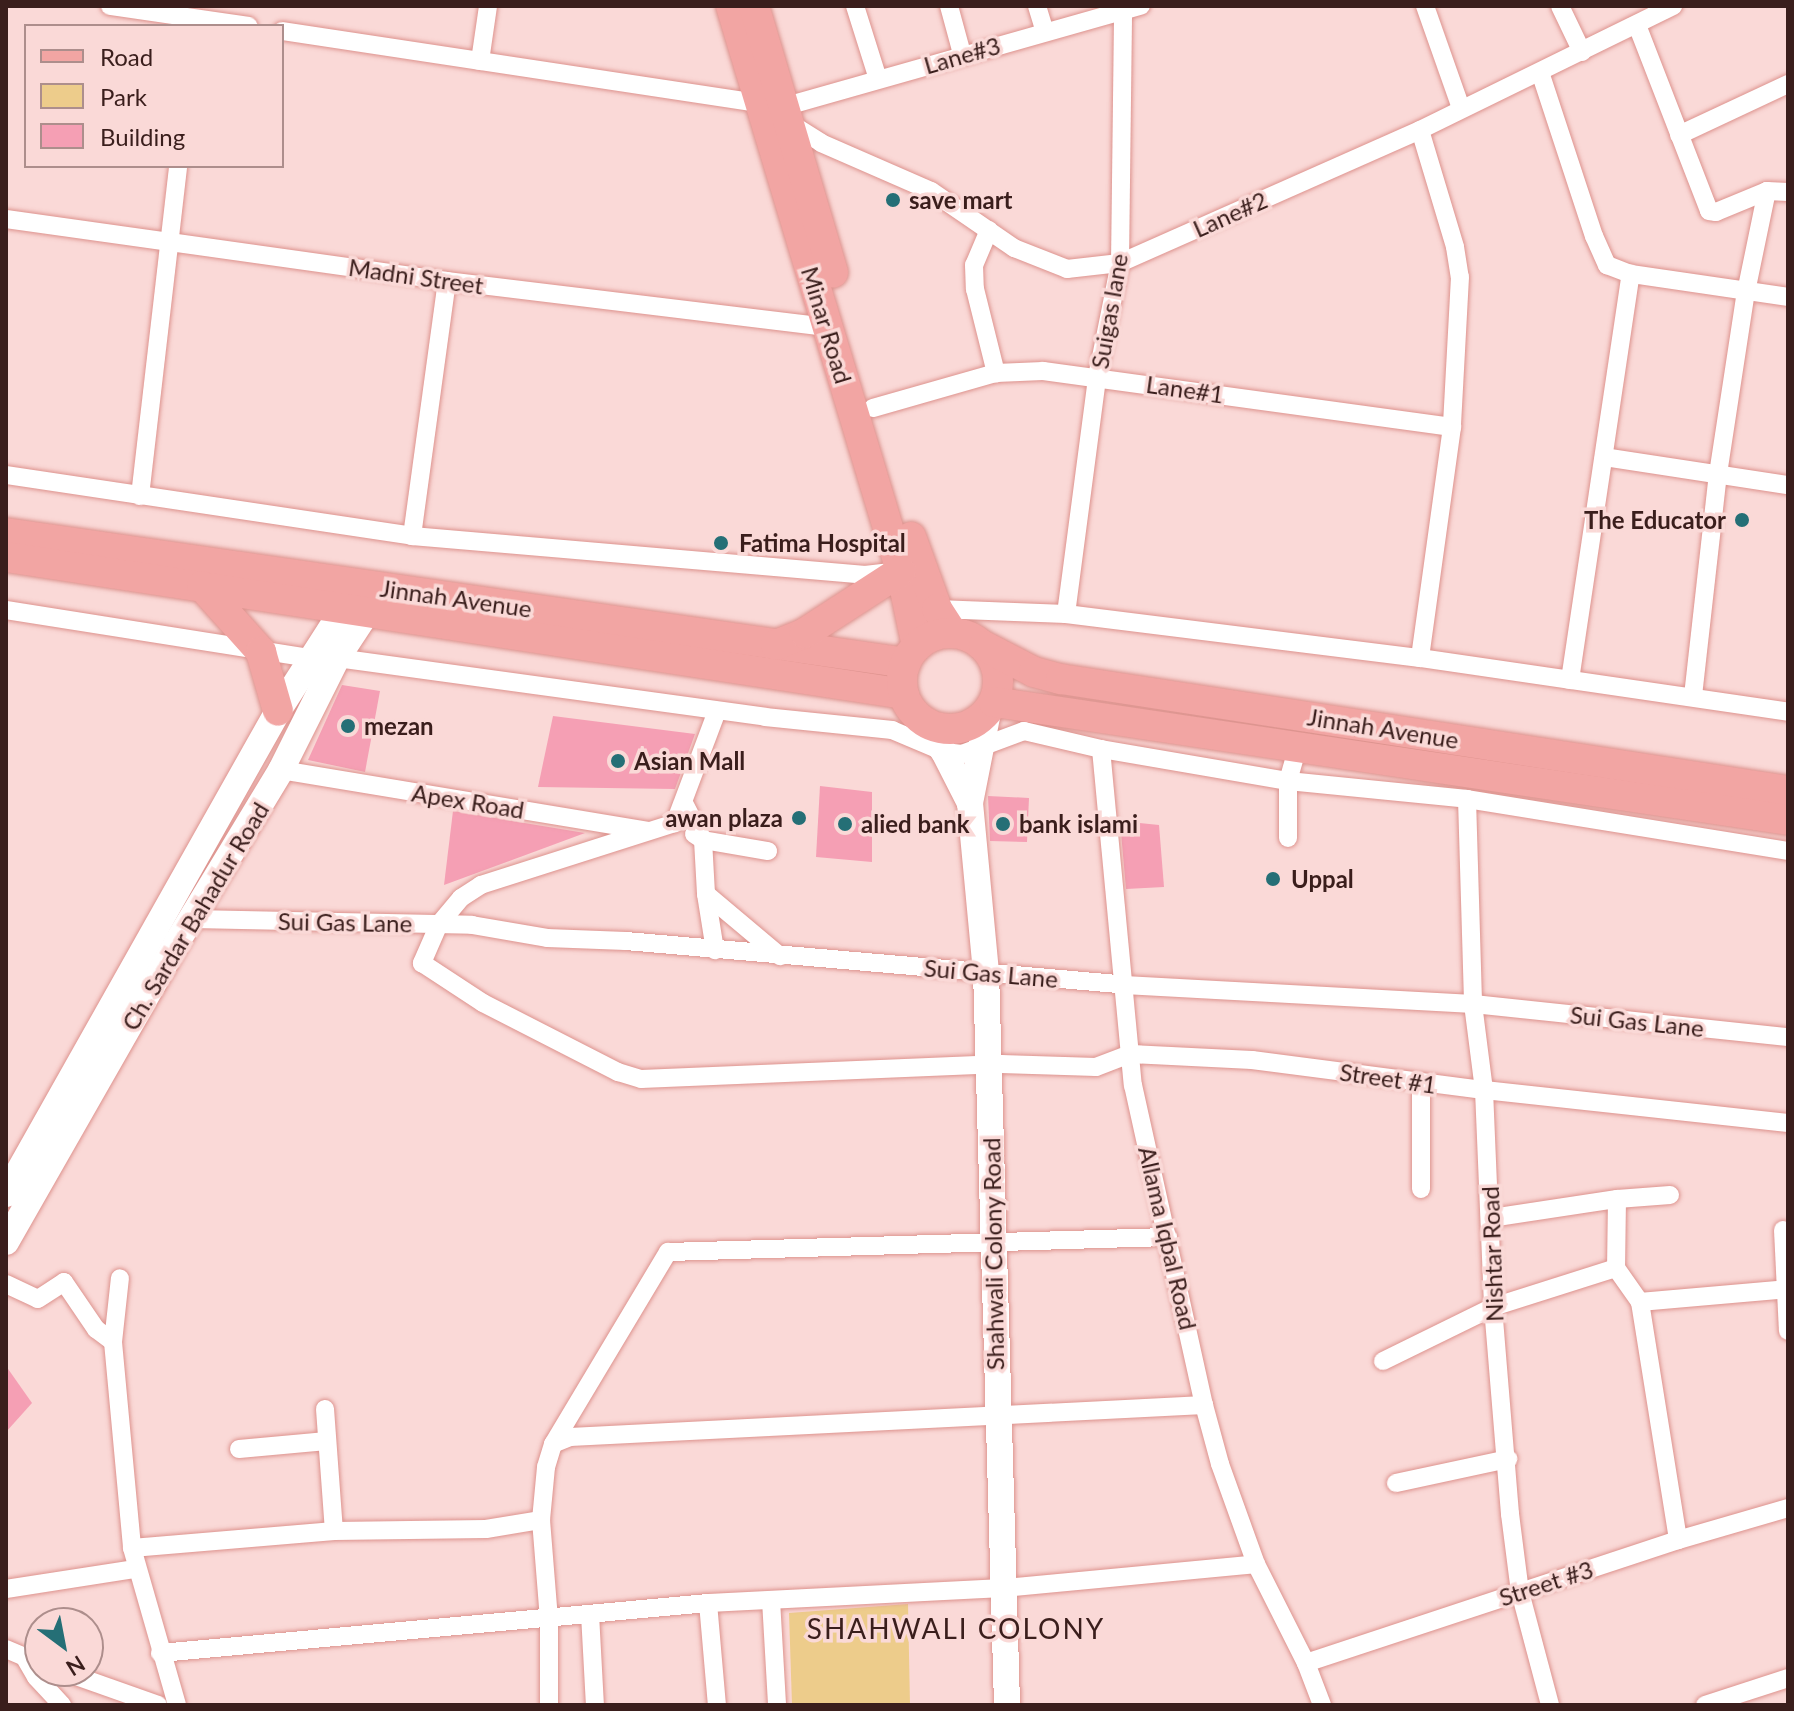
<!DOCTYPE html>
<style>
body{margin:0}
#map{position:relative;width:1794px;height:1711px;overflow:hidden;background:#fad9d7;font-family:Lato,sans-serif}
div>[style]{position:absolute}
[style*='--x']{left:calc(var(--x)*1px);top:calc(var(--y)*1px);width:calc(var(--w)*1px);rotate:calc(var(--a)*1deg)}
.green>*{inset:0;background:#edcc8b}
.building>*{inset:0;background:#f59fb4}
.roads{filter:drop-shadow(0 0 2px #dd938e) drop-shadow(0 0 2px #dd938e)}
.minor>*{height:18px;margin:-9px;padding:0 9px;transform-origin:9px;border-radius:9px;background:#fff}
.secondary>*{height:26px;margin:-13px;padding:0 13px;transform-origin:13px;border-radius:13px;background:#fff}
.primary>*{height:30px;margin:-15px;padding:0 15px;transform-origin:15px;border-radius:15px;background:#f2a5a3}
.primary>.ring{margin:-15px;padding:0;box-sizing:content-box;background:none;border:30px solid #f2a5a3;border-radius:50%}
.dots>*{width:22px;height:22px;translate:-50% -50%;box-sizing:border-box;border:4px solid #fad9d7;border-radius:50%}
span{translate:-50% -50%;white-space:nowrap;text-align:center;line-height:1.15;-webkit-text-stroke:7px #fad9d7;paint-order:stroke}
.street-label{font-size:24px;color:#3a1e1c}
.poi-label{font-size:24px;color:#3a1e1c;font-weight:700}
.left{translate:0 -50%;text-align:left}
.right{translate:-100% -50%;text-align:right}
.quarter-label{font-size:28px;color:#3a1e1c;letter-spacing:2px}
.frame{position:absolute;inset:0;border:8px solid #3a1e1c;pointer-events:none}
.legend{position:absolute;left:24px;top:24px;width:260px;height:144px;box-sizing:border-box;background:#fad9d7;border:2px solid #ad8e8c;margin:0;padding:10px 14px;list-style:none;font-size:24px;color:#3a1e1c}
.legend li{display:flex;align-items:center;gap:16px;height:40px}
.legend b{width:40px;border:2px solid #ad8e8c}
.north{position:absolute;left:24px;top:1607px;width:80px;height:80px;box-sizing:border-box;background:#fad9d7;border:2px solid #ad8e8c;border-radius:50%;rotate:148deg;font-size:22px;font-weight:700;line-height:32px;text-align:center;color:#3a1e1c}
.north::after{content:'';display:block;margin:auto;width:28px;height:36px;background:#256f76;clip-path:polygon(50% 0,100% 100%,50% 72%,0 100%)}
</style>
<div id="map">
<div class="green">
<div style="clip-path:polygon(908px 1604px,910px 1705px,792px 1705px,789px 1613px)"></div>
</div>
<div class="building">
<div style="clip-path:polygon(342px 685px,380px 691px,365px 772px,308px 760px)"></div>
<div style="clip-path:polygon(553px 716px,695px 734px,675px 789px,538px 787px)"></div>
<div style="clip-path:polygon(820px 786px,872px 792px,872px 862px,816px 857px)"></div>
<div style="clip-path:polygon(988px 796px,1029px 798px,1027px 842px,990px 841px)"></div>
<div style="clip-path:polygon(453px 811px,585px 833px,444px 885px)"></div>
<div style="clip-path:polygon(1120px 821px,1159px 825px,1164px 887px,1126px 889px)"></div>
<div style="clip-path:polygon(6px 1366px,32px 1403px,6px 1432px)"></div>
</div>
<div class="roads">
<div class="minor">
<div style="--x:110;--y:6;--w:140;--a:8.2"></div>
<div style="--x:855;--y:6;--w:77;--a:72.5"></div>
<div style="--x:949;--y:6;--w:50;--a:74.8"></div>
<div style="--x:1037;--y:6;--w:27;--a:73"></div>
<div style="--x:1425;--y:6;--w:108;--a:70.6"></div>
<div style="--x:1560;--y:6;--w:51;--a:64.4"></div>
<div style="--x:1637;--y:25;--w:199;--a:68.8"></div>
<div style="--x:1709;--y:211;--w:7;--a:8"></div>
<div style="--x:1716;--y:212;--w:55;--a:-22.4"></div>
<div style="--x:1767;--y:191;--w:21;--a:3"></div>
<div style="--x:282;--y:31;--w:483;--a:8.6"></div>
<div style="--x:480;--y:61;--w:56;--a:-81.7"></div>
<div style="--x:1540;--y:72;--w:173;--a:71.8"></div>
<div style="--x:1594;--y:236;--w:32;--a:66"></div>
<div style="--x:1607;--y:265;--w:26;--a:21"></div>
<div style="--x:783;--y:107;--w:372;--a:-15.8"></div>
<div style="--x:788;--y:122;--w:39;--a:32"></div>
<div style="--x:821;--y:143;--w:120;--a:23.6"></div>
<div style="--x:931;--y:191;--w:101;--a:34.5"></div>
<div style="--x:1014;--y:248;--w:57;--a:21.6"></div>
<div style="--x:1067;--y:269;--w:53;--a:-6.5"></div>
<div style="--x:1120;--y:263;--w:328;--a:-23.9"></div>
<div style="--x:1420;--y:130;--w:282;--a:-26.1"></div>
<div style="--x:1420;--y:130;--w:122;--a:73.3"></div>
<div style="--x:1455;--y:247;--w:30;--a:81"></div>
<div style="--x:1460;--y:277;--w:150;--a:93.1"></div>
<div style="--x:1452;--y:427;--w:233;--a:97.9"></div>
<div style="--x:1679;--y:135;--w:120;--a:-25.1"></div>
<div style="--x:6;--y:219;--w:445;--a:8"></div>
<div style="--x:447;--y:281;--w:384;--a:6.9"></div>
<div style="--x:989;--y:230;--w:38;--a:113"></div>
<div style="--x:974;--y:265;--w:24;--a:88"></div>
<div style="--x:975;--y:289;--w:87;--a:76"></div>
<div style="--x:873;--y:408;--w:128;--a:-15.9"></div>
<div style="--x:996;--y:373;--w:47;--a:-2.4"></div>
<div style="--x:1043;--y:371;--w:413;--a:7.8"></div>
<div style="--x:1604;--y:457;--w:186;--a:8.7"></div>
<div style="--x:6;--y:475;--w:411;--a:8.5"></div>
<div style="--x:412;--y:536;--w:455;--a:4.9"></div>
<div style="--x:865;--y:575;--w:24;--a:-7"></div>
<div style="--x:140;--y:496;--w:332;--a:-83.4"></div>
<div style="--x:412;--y:536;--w:257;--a:-82.2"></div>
<div style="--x:937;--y:609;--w:129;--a:2.2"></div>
<div style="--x:1066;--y:614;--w:357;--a:7.1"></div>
<div style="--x:1420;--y:658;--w:372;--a:8.3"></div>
<div style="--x:6;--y:610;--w:308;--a:9"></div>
<div style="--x:310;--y:658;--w:27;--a:0"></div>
<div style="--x:337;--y:658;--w:432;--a:7.8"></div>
<div style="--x:765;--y:717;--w:128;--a:5.8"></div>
<div style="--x:892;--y:730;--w:56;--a:22.9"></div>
<div style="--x:944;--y:752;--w:18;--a:6"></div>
<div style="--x:962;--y:754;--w:66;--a:-20.4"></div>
<div style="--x:1024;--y:731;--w:79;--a:13.2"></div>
<div style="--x:1101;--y:749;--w:190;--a:9.7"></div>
<div style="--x:1288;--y:781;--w:180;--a:5.7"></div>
<div style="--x:1467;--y:799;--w:325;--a:9.2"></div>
<div style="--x:1066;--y:614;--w:239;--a:-82.5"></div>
<div style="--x:1097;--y:377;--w:116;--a:-78.6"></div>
<div style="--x:1120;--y:263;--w:257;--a:-89.3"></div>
<div style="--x:1570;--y:680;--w:411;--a:-81.5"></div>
<div style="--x:1631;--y:274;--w:159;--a:8.3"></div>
<div style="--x:1693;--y:696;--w:223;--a:-83.6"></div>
<div style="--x:1718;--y:474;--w:184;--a:-81.3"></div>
<div style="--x:1746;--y:292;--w:103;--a:-78.3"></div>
<div style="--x:717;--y:711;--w:120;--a:110.6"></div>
<div style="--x:675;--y:823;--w:204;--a:162.3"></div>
<div style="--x:481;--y:885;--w:24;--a:147"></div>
<div style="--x:461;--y:898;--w:34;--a:130"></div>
<div style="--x:439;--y:924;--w:43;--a:113.6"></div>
<div style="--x:422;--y:963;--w:73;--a:33.3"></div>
<div style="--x:483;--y:1003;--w:152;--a:27.1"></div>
<div style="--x:618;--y:1072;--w:24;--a:17"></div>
<div style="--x:641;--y:1079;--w:360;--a:-2.4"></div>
<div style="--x:1001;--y:1064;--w:95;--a:1.8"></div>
<div style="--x:1096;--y:1067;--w:36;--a:-21"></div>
<div style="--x:1130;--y:1054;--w:122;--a:2.8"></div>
<div style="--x:1252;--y:1060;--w:234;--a:7.4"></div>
<div style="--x:1484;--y:1090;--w:306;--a:6.2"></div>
<div style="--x:1101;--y:749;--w:338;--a:84.6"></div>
<div style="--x:1133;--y:1085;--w:328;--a:77.5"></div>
<div style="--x:1204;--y:1405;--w:61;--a:74.8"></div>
<div style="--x:1220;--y:1464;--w:106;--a:70.2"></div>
<div style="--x:1256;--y:1564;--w:111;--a:63.2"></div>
<div style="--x:1306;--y:1663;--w:45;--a:69.1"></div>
<div style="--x:281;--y:770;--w:372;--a:9.4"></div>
<div style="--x:1467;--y:799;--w:205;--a:88.3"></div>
<div style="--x:1473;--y:1004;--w:87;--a:82.7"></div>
<div style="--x:1484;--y:1090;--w:217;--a:87.6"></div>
<div style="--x:1493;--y:1307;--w:208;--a:85.3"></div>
<div style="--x:1510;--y:1514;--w:79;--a:82.7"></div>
<div style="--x:1520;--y:1592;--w:117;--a:75.1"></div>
<div style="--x:684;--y:803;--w:42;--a:62.8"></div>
<div style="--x:703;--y:840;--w:54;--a:86.8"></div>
<div style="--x:706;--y:894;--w:57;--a:80.9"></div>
<div style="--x:694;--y:834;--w:11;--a:34"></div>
<div style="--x:703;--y:840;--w:66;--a:9.6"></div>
<div style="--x:1288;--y:838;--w:57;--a:-90"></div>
<div style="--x:1288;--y:781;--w:33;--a:-74"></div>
<div style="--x:706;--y:894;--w:97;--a:40"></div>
<div style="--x:193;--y:919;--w:279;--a:1.2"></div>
<div style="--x:472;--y:925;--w:76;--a:9.8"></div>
<div style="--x:547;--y:938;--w:79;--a:2.2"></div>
<div style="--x:626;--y:941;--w:500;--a:5"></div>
<div style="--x:1124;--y:985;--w:350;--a:3.1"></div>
<div style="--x:1473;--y:1004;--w:317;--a:6"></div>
<div style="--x:1421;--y:1189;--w:107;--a:-90"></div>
<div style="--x:1670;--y:1195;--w:53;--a:175.7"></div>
<div style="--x:1617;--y:1199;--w:69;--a:90.8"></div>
<div style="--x:1616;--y:1268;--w:42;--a:54.8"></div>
<div style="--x:1640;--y:1302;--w:241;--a:80.9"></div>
<div style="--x:1491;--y:1218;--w:127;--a:-8.6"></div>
<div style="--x:1783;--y:1230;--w:101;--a:87.2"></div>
<div style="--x:6;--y:1284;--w:35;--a:25"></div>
<div style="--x:38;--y:1299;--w:31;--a:-33"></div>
<div style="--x:64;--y:1282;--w:57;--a:55.8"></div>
<div style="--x:96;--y:1329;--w:21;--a:37"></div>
<div style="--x:113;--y:1342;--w:207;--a:84.7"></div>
<div style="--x:132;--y:1548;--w:163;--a:74"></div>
<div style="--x:1640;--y:1302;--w:149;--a:-5"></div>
<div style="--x:113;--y:1342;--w:64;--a:-83.8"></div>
<div style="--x:1383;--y:1361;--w:123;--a:-26.1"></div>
<div style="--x:1493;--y:1307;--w:129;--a:-17.6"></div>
<div style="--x:325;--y:1409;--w:122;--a:85.8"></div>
<div style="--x:553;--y:1444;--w:18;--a:-22"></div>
<div style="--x:570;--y:1437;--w:635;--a:-2.89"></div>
<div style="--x:239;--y:1449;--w:88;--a:-5.2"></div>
<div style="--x:1396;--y:1483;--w:115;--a:-12.1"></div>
<div style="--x:541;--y:1520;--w:100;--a:85.4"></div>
<div style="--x:549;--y:1620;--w:85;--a:90"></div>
<div style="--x:132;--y:1548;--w:203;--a:-4.8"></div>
<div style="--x:334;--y:1531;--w:152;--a:-0.8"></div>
<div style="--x:486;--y:1529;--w:56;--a:-9.3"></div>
<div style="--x:541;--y:1520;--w:53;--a:-84.6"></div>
<div style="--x:546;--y:1467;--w:24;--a:-73"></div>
<div style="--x:553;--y:1444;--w:224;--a:-59.1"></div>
<div style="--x:668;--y:1252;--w:500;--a:-1.72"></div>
<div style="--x:6;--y:1589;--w:131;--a:-8.8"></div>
<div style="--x:771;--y:1600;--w:105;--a:86.7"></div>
<div style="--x:708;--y:1603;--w:102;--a:85"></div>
<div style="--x:590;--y:1614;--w:91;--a:86.9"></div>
<div style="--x:6;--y:1649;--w:34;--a:23"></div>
<div style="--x:160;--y:1653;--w:550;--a:-5.21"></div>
<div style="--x:708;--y:1603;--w:296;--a:-2.9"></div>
<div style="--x:1004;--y:1588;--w:253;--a:-5.4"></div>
<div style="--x:25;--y:1658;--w:22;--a:60"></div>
<div style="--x:36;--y:1677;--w:38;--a:47"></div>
<div style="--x:1306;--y:1663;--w:392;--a:-18.3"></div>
<div style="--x:1678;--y:1540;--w:115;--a:-16.2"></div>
<div style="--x:62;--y:1671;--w:102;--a:19.5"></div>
<div style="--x:1705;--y:1705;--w:87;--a:-18"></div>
</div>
<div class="secondary">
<div style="--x:908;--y:705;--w:59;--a:52.5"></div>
<div style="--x:944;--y:752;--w:57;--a:63"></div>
<div style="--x:988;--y:712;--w:93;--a:101.2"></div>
<div style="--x:970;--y:803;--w:169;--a:84.6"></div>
<div style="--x:986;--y:971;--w:734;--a:88.36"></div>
<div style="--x:6;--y:1194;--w:554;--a:-60.61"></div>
<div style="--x:278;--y:711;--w:122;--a:-57.3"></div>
<div style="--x:344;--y:608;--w:16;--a:-75"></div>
<div style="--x:6;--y:1242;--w:345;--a:-60.3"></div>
<div style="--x:177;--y:942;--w:201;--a:-58.8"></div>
<div style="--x:281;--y:770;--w:125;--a:-63.4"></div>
<div style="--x:337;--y:658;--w:56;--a:-56.6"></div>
<div style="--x:368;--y:611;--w:19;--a:-74"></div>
</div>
<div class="primary">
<div style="--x:731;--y:6;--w:590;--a:73.25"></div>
<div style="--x:901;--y:571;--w:77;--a:78"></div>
<div style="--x:754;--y:6;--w:278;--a:73.5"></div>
<div style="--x:6;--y:533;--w:909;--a:8.22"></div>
<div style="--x:911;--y:537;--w:77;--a:70.1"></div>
<div style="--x:937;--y:609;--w:27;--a:57"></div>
<div style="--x:6;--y:557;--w:908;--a:8.67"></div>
<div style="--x:202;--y:586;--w:89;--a:48.2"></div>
<div style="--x:261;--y:652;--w:61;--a:73.9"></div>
<div class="ring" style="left:902px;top:633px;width:66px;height:66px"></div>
<div style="--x:776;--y:645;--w:31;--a:-22"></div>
<div style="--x:805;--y:633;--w:114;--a:-32.9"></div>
<div style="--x:984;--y:646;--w:56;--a:27.5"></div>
<div style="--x:1034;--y:672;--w:28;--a:15"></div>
<div style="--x:1061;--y:679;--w:736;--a:8.76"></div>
<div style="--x:994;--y:702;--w:803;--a:8.45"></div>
</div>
</div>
<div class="dots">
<div style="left:893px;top:200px;background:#256f76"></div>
<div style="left:1742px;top:520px;background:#256f76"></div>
<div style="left:721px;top:543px;background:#256f76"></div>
<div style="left:348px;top:726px;background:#256f76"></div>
<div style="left:618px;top:761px;background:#256f76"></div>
<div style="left:799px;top:818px;background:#256f76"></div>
<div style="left:845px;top:824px;background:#256f76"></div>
<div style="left:1003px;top:824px;background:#256f76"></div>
<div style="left:1273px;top:879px;background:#256f76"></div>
</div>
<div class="street-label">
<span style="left:962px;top:55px;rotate:-16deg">Lane#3</span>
<span style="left:1230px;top:214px;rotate:-24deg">Lane#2</span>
<span style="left:416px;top:276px;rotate:8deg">Madni Street</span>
<span style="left:1109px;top:311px;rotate:-80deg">Suigas lane</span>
<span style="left:827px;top:325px;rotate:73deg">Minar Road</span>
<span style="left:1185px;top:389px;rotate:8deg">Lane#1</span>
<span style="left:456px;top:598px;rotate:8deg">Jinnah Avenue</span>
<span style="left:1383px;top:728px;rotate:9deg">Jinnah Avenue</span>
<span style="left:468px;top:801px;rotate:9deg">Apex Road</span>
<span style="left:195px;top:916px;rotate:-59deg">Ch. Sardar Bahadur Road</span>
<span style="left:345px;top:922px;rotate:1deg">Sui Gas Lane</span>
<span style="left:991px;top:973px;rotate:5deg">Sui Gas Lane</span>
<span style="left:1637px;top:1021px;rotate:6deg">Sui Gas Lane</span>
<span style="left:1388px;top:1078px;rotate:8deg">Street #1</span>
<span style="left:1168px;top:1238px;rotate:77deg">Allama Iqbal Road</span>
<span style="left:993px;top:1254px;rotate:-91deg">Shahwali Colony Road</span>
<span style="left:1492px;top:1254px;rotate:-92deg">Nishtar Road</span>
<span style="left:1546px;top:1583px;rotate:-18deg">Street #3</span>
</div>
<div class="poi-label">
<span class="left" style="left:909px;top:200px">save mart</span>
<span class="right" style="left:1726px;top:520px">The Educator</span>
<span class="left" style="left:739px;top:543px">Fatima Hospital</span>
<span class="left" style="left:364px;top:726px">mezan</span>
<span class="left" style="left:634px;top:761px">Asian Mall</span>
<span class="right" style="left:783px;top:818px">awan plaza</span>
<span class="left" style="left:861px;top:824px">alied bank</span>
<span class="left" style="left:1019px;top:824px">bank islami</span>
<span class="left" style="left:1291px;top:879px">Uppal</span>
</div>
<div class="quarter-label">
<span style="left:956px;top:1628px">SHAHWALI COLONY</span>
</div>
<div class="frame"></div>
<ul class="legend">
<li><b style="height:10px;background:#f2a5a3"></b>Road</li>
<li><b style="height:22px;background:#edcc8b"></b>Park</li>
<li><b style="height:22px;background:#f59fb4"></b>Building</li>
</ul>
<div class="north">N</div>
</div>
